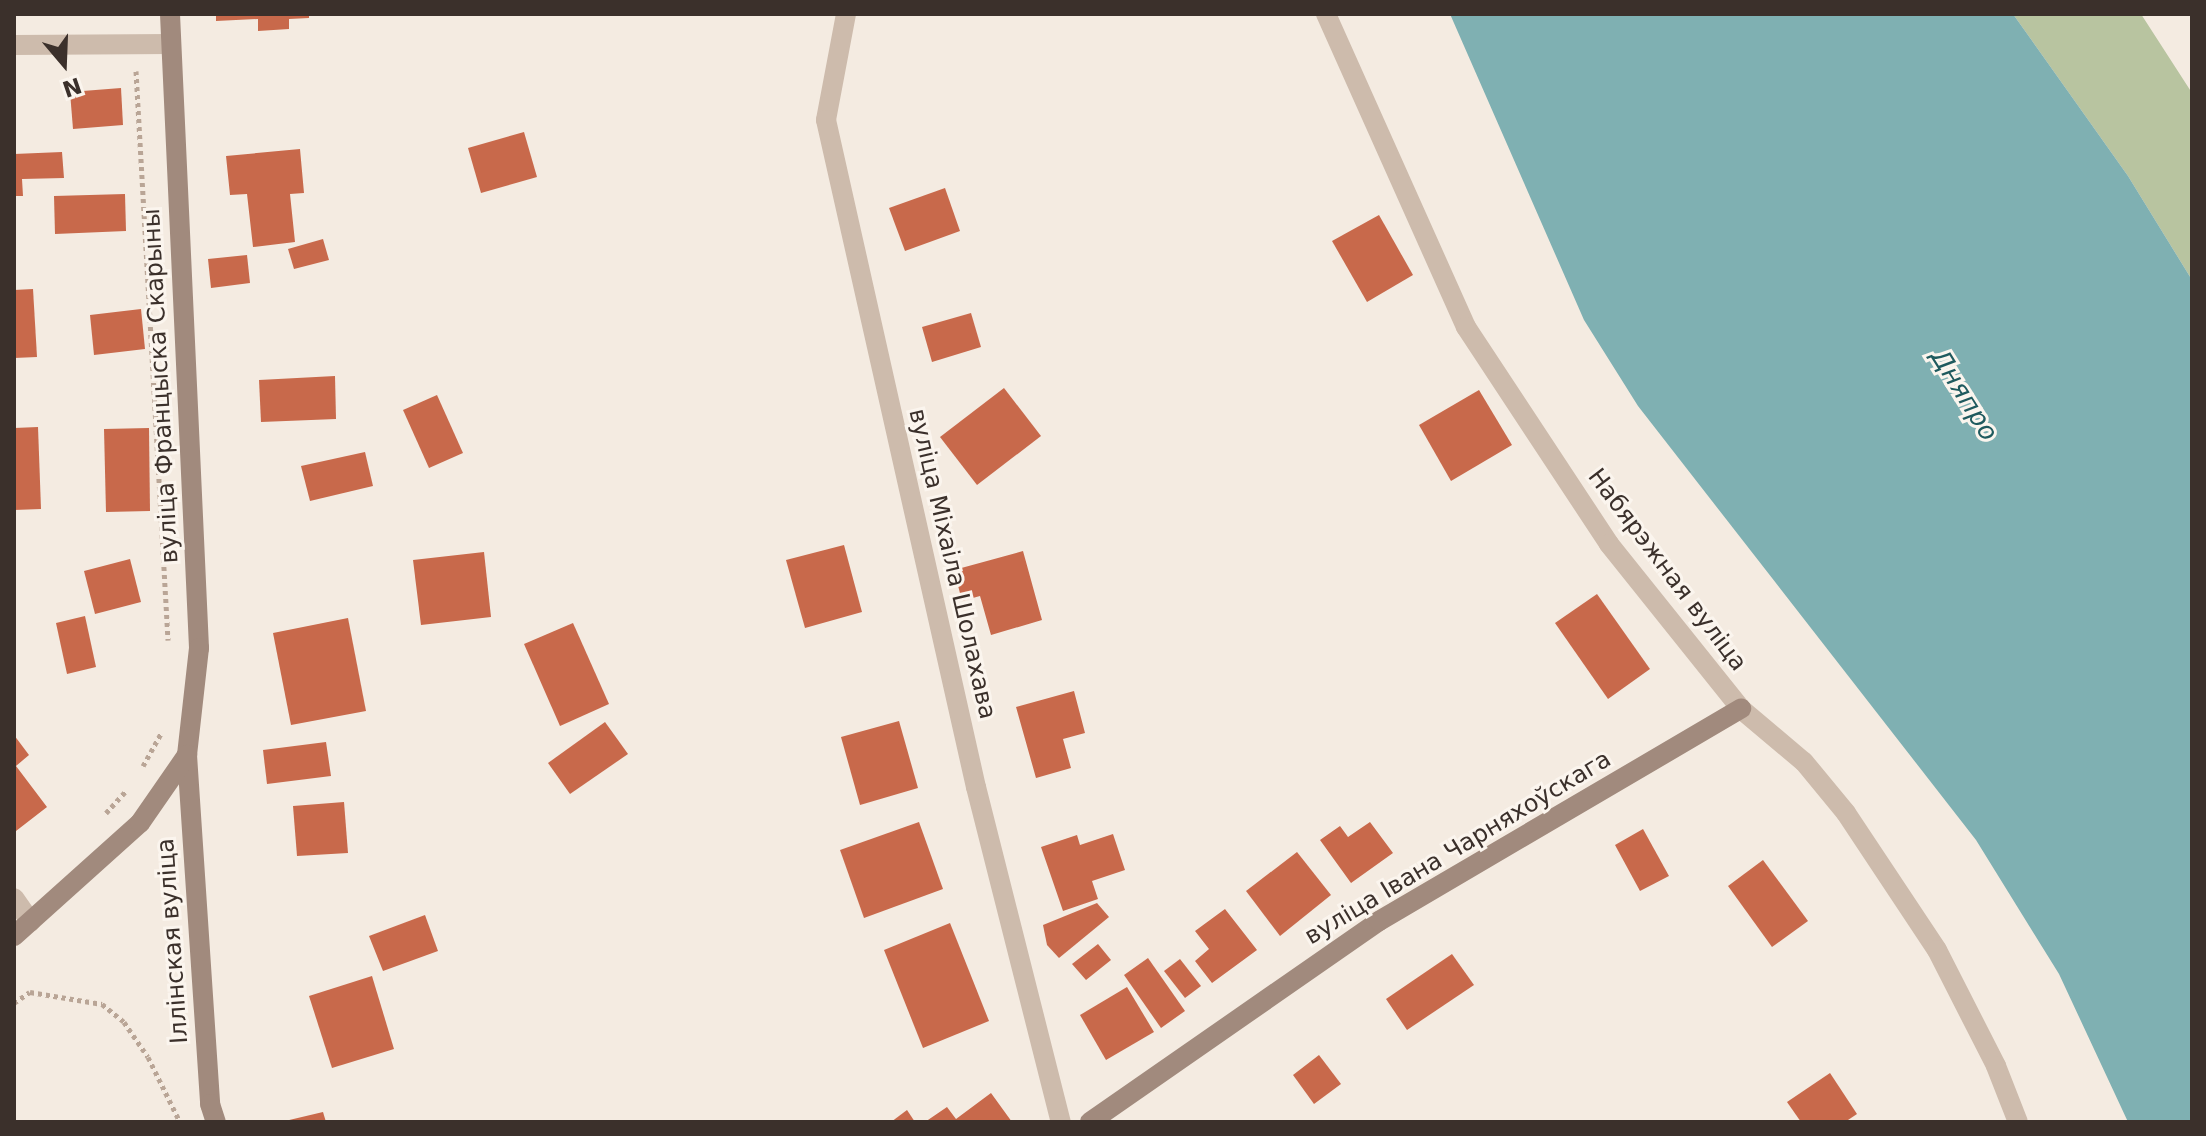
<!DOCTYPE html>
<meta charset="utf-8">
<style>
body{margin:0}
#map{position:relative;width:2206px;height:1136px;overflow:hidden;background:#f4ebe1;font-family:"DejaVu Sans",sans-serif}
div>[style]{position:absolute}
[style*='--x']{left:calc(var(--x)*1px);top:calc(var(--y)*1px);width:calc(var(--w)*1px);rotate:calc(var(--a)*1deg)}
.green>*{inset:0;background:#b8c4a0}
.water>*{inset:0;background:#7fb0b2}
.building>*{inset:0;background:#c8694b}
.path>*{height:5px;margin-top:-2.5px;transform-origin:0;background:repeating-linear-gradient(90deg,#b9a596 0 4px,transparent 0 8px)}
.street>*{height:20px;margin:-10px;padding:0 10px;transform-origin:10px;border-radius:10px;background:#cdbbac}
.secondary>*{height:20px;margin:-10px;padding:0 10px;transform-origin:10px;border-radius:10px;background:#a18a7d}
span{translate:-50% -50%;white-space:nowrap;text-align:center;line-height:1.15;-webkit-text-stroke:6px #fbf5ee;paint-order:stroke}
.street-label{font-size:24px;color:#3b302b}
.water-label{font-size:26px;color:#1f5a5e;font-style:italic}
.frame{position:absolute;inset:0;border:16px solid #3b302b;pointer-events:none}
.north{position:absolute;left:24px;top:24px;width:80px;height:80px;-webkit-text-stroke:6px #fbf5ee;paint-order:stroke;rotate:161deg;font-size:22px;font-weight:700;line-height:32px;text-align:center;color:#3b302b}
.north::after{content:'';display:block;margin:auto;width:28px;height:36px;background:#3b302b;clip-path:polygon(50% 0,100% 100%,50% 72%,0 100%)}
</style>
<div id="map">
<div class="green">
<div style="clip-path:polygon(2013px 14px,2141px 14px,2192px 93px,2192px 280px,2128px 176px)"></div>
</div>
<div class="water">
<div style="clip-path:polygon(1450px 14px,2013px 14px,2128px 176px,2192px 280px,2192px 1122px,2128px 1122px,2059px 974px,1976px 840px,1638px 406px,1584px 320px)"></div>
</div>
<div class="building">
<div style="clip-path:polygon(216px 14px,309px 14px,309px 18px,289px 19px,289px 29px,258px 31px,258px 19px,216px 21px)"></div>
<div style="clip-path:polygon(121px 88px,123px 125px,73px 129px,70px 92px)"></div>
<div style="clip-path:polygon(524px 132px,537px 177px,481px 193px,468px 148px)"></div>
<div style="clip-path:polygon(300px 149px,304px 193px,290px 194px,295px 242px,253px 247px,247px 194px,230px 195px,226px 156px)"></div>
<div style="clip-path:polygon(62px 152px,64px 178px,22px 179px,23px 196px,14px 196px,14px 154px)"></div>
<div style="clip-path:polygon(945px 188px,960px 231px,905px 251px,889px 208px)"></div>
<div style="clip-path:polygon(125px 194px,126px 231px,55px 234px,54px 196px)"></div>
<div style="clip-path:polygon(1379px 215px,1413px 275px,1367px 302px,1332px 241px)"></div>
<div style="clip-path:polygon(323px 239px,329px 260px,294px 269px,288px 249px)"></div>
<div style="clip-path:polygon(247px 255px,250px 283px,211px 288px,208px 259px)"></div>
<div style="clip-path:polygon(33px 289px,37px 357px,14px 358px,14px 290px)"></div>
<div style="clip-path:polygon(141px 309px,145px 349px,94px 355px,90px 315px)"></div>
<div style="clip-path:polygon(971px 313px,981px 347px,932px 362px,922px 327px)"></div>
<div style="clip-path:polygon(335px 376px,336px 419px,261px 422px,259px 380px)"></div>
<div style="clip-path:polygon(1004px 388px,1041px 436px,977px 485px,940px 437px)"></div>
<div style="clip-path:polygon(1479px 390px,1512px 445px,1451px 481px,1419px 425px)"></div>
<div style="clip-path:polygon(437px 395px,463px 453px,429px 468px,403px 410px)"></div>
<div style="clip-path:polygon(38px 427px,41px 509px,14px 510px,14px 428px)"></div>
<div style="clip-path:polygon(149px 428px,150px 511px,106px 512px,104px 429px)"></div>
<div style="clip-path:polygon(365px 452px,373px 486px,310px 501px,301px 466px)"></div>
<div style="clip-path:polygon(844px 545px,862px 612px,805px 628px,786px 560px)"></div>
<div style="clip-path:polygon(1023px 551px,1042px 620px,991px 635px,980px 596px,962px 601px,954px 570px)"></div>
<div style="clip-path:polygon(484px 552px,491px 617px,421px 625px,413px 560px)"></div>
<div style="clip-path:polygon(130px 559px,141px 602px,95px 614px,84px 571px)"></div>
<div style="clip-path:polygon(1597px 594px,1650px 669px,1608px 699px,1555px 623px)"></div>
<div style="clip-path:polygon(85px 616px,96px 667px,67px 674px,56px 623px)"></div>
<div style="clip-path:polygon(348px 618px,366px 711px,291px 725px,273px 633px)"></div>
<div style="clip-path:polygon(573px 623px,609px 704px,560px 726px,524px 644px)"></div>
<div style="clip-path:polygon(1074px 691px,1085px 733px,1063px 739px,1071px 768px,1036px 778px,1016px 707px)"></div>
<div style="clip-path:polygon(899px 721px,918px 788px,860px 805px,841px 737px)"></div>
<div style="clip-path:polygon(605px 722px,628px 754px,570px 794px,548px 763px)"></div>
<div style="clip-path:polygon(14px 735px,29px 755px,16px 766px,47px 807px,16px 831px)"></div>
<div style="clip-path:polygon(326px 742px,331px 776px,267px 784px,263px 750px)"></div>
<div style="clip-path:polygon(344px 802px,348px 853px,297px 856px,293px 806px)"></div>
<div style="clip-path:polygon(919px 822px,943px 889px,864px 918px,840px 850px)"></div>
<div style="clip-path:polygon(1370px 822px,1393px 853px,1351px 883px,1320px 840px,1340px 826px,1348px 837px)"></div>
<div style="clip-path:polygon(1643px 829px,1669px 876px,1640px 891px,1615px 845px)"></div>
<div style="clip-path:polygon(1113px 834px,1125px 870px,1092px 881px,1098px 899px,1063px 911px,1041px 847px,1077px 835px,1080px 845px)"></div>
<div style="clip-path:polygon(1297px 852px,1331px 895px,1280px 936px,1246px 891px)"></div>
<div style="clip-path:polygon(1763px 860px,1808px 921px,1772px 947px,1728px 886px)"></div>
<div style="clip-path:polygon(1097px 903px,1109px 917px,1059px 958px,1047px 945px,1043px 925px)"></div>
<div style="clip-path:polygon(1225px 909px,1257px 950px,1212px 983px,1195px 961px,1209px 949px,1195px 931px)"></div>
<div style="clip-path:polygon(425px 915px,438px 951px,383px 971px,369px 936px)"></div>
<div style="clip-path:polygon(950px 923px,989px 1021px,923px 1048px,884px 950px)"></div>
<div style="clip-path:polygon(1098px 944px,1111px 960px,1086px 980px,1072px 964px)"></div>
<div style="clip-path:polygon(1452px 954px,1474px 985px,1407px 1030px,1386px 999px)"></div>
<div style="clip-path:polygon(1148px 958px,1185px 1011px,1161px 1028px,1124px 975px)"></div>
<div style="clip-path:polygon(1180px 959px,1201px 986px,1185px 998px,1164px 971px)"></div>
<div style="clip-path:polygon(372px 976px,394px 1049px,332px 1068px,309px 996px)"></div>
<div style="clip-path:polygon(1127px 987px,1154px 1032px,1106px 1060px,1080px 1015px)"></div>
<div style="clip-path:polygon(1319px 1055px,1341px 1084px,1314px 1104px,1293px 1075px)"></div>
<div style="clip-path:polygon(1830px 1073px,1857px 1114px,1845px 1122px,1801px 1122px,1787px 1102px)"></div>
<div style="clip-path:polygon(991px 1093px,1012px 1122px,925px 1122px,947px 1107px,956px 1119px)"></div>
<div style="clip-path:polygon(907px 1110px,915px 1122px,891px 1122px)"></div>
<div style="clip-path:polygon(323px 1112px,326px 1122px,285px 1122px,285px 1121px)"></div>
</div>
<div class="path">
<div style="--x:136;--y:71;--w:570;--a:86.78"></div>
<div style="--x:143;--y:766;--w:38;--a:-61"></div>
<div style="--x:106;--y:813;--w:30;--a:-48"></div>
<div style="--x:14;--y:1003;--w:19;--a:-35"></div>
<div style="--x:30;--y:992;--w:73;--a:9.5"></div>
<div style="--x:102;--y:1004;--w:28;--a:39"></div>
<div style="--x:124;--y:1022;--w:42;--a:55.6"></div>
<div style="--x:148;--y:1057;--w:72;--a:63.8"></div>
</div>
<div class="street">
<div style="--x:846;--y:14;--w:108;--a:100.7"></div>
<div style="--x:826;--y:120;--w:684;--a:77.33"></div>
<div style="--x:976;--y:787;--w:346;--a:75.8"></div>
<div style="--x:1326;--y:14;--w:343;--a:65.9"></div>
<div style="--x:1466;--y:327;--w:260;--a:56.6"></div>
<div style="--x:1609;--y:544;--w:211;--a:51.3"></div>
<div style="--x:1741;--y:709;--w:82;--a:40.1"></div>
<div style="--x:1804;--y:762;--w:66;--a:50.5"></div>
<div style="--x:1846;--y:813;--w:164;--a:56.4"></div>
<div style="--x:1937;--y:950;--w:130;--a:63"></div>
<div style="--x:1996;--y:1066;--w:60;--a:68.6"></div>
<div style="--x:14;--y:45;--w:157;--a:-0.4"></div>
<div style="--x:14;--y:898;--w:29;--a:55"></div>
</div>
<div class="secondary">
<div style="--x:170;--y:14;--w:635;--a:87.38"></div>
<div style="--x:199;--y:648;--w:108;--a:96.4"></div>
<div style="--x:187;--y:755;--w:350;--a:86.2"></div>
<div style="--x:210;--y:1104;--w:19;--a:72"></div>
<div style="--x:14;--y:936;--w:169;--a:-41.9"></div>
<div style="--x:140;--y:823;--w:83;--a:-55.3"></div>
<div style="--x:1090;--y:1122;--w:352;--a:-34.8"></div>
<div style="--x:1379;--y:921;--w:420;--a:-30.4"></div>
</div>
<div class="street-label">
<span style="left:161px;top:386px;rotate:-93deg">вуліца Францыска Скарыны</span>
<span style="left:952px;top:564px;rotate:77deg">вуліца Міхаіла Шолахава</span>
<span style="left:1667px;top:570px;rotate:53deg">Набярэжная вуліца</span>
<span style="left:1458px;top:848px;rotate:-31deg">вуліца Івана Чарняхоўскага</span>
<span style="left:173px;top:941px;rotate:-94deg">Іллінская вуліца</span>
</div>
<div class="water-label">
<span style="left:1964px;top:395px;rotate:58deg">Дняпро</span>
</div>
<div class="frame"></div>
<div class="north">N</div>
</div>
